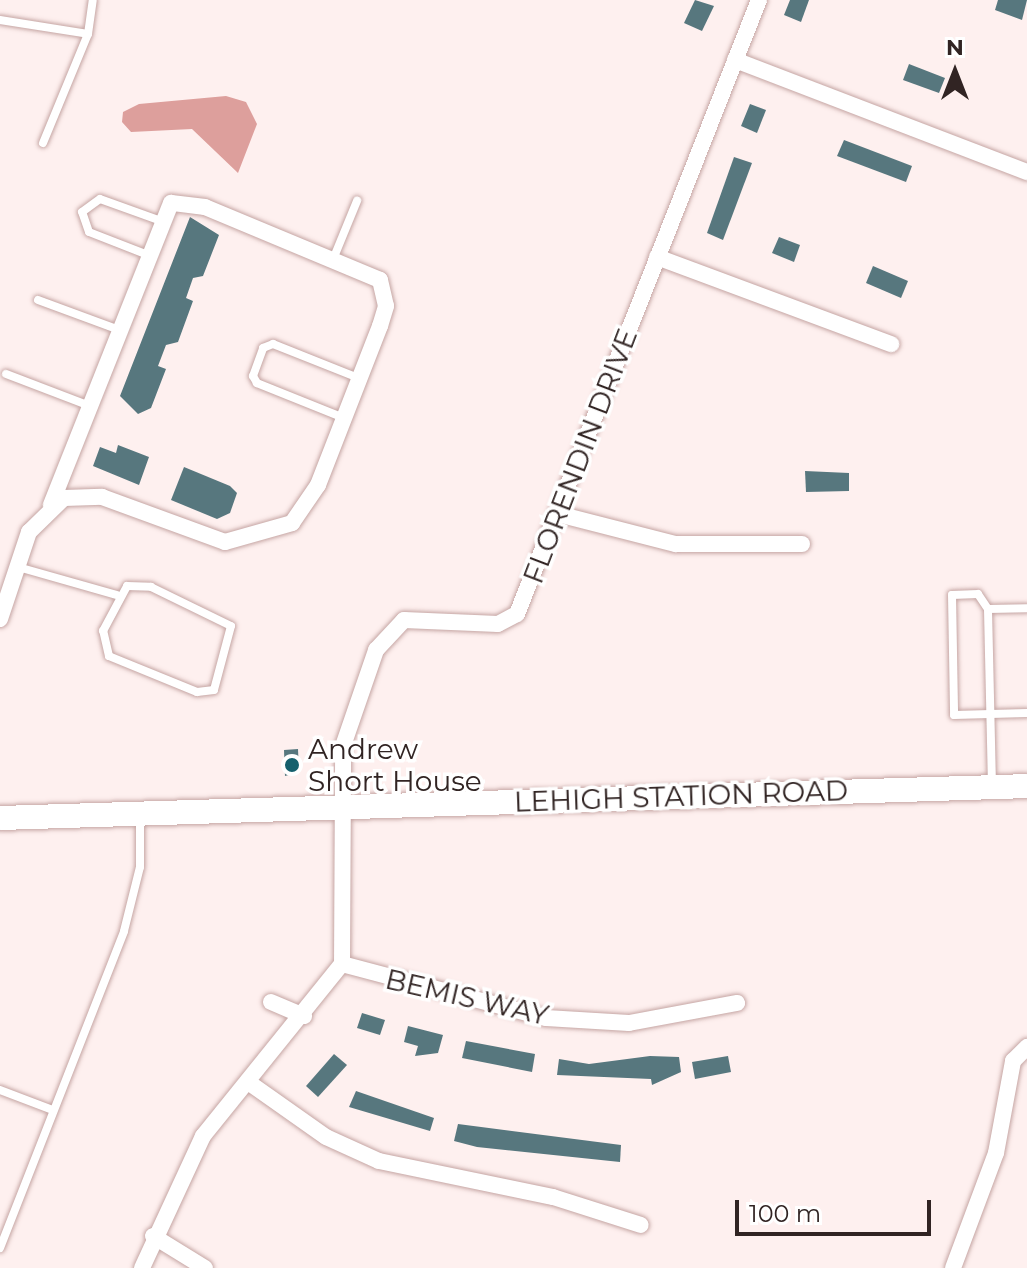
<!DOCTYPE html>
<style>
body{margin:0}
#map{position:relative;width:1027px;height:1268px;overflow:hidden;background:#fef0ef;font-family:Montserrat,sans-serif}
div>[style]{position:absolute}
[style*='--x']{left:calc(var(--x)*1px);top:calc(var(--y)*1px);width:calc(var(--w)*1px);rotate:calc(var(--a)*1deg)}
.water>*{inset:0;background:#dd9f9c}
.building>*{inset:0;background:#57777e}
.roads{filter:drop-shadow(0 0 2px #c5a5a3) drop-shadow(0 0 2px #c5a5a3)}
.lane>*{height:8px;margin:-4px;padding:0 4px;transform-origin:4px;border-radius:4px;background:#fff}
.street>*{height:16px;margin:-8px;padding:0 8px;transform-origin:8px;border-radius:8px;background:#fff}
.primary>*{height:24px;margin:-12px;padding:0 12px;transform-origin:12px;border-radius:12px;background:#fff}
.dots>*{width:22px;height:22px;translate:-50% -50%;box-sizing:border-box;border:4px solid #fff;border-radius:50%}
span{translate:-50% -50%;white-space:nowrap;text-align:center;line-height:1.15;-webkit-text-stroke:7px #fff;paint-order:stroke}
.street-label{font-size:28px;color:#312423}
.poi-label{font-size:28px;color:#312423}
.left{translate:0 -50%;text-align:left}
.north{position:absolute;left:915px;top:32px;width:80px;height:80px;-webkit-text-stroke:6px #fff;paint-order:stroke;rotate:0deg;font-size:22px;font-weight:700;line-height:32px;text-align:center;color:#312423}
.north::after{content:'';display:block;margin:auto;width:28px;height:36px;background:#312423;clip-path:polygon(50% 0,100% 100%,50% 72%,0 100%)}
.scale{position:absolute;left:735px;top:1200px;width:196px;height:36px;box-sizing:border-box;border:4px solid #312423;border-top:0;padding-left:10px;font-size:24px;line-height:28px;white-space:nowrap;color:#312423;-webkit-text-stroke:6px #fff;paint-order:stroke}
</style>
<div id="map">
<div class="water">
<div style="clip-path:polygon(226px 96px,246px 102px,257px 124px,238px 173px,192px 129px,131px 132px,122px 122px,123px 112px,139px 104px)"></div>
</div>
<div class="building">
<div style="clip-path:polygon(695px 0,714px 6px,702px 31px,684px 23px)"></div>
<div style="clip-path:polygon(790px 0,809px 0,801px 22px,784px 15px)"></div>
<div style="clip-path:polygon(998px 0,1027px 0,1022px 20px,995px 10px)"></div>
<div style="clip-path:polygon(909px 64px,945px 78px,939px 93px,903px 80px)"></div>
<div style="clip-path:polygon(750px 104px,766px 110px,757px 133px,741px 126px)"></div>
<div style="clip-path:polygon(844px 140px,912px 166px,906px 182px,837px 156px)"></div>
<div style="clip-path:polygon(734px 157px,752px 163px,723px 240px,707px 233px)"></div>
<div style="clip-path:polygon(190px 217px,219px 235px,203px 276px,193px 278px,186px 298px,193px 301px,178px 342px,166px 345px,158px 366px,166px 369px,151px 408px,138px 414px,120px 396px)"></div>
<div style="clip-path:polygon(779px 237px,800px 245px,794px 262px,772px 253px)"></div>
<div style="clip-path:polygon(873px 266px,908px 281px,901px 298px,866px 283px)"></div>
<div style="clip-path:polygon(118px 445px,149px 457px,139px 485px,93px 466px,100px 447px,116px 453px)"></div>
<div style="clip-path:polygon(184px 467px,230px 486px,237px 493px,230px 513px,217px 519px,171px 500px)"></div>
<div style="clip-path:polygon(805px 471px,849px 473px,849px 491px,806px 492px)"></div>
<div style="clip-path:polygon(298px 749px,299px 772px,285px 776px,284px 750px)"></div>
<div style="clip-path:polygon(362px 1013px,385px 1020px,380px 1035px,357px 1028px)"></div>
<div style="clip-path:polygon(408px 1026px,443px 1035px,438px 1053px,415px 1056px,418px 1046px,404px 1042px)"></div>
<div style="clip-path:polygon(466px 1041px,535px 1054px,532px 1072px,462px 1058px)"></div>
<div style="clip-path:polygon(334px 1054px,347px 1065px,318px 1097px,306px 1086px)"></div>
<div style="clip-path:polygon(650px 1056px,679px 1057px,681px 1072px,652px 1085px,651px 1079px,557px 1075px,559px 1059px,589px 1064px)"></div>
<div style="clip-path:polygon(728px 1056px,731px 1072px,695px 1079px,692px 1062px)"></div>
<div style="clip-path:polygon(356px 1091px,434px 1118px,430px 1131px,349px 1107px)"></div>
<div style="clip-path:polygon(458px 1124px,621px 1145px,620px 1162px,477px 1147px,454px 1141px)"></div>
</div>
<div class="roads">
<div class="lane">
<div style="--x:0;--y:20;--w:89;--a:9"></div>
<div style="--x:88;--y:34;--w:34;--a:-82"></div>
<div style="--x:43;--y:143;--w:118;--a:-67.6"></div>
<div style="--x:148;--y:255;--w:63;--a:-158.7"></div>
<div style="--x:89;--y:232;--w:21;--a:-109"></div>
<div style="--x:82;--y:212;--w:22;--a:-36"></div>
<div style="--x:100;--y:199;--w:65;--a:19.8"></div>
<div style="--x:334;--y:257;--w:61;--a:-67.7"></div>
<div style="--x:38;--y:300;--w:86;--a:20.3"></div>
<div style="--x:6;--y:374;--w:90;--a:20.9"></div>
<div style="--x:344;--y:418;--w:94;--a:-158.1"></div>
<div style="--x:257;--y:383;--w:8;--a:-120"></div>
<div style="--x:253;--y:376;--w:30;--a:-70"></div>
<div style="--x:263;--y:348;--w:11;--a:-22"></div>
<div style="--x:273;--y:344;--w:95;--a:21.7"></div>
<div style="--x:18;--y:567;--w:103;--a:15.8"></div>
<div style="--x:127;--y:586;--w:24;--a:2"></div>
<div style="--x:151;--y:587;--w:89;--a:26"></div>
<div style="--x:231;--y:626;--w:66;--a:104.9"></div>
<div style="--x:214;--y:690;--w:17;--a:173"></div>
<div style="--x:197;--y:692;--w:95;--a:-157.8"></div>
<div style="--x:109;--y:656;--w:26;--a:-103"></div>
<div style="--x:103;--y:631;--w:51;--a:-61.9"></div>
<div style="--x:988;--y:609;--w:18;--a:-124"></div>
<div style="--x:978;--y:594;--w:26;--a:178"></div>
<div style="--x:952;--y:595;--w:120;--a:89"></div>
<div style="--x:954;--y:715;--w:73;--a:-1.6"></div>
<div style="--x:992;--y:786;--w:177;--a:-91.3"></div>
<div style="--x:988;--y:609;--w:39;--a:-1"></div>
<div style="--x:0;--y:1090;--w:57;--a:20.7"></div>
<div style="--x:0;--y:1248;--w:340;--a:-68.6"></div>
<div style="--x:124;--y:931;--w:66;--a:-76"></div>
<div style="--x:140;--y:867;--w:49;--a:-90"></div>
</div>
<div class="street">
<div style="--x:735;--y:60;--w:313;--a:21"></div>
<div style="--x:657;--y:257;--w:250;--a:20.4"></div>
<div style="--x:558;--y:514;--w:122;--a:14.3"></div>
<div style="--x:676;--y:544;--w:126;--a:0"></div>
<div style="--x:0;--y:619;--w:92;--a:-71.6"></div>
<div style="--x:29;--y:532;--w:49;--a:-44.2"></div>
<div style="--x:64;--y:498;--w:38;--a:-2"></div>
<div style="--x:102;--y:497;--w:131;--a:20.1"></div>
<div style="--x:225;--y:542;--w:70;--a:-15.8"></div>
<div style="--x:292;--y:523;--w:46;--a:-55.6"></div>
<div style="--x:318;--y:485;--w:171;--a:-68.7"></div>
<div style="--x:380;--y:326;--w:21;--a:-73"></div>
<div style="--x:386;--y:306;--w:27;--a:-103"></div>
<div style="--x:380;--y:280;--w:190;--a:-157.4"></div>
<div style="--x:205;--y:207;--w:34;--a:-173"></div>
<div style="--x:171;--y:203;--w:325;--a:111.7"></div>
<div style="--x:342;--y:964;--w:211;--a:14.8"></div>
<div style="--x:546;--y:1018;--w:83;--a:3.4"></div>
<div style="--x:629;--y:1023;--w:110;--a:-10.5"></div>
<div style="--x:271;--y:1002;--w:36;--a:23"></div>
<div style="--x:248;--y:1082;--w:95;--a:35.2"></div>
<div style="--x:326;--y:1137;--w:58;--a:24.4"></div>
<div style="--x:379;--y:1161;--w:178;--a:11.7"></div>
<div style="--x:553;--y:1197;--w:92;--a:17.7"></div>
<div style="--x:153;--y:1236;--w:61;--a:31.6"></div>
<div style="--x:142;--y:1268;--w:145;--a:-65.2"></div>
<div style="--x:203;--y:1136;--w:221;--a:-51.1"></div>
<div style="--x:342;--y:964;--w:218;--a:-89.7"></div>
<div style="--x:343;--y:746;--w:102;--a:-71"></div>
<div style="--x:376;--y:650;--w:41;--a:-47"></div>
<div style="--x:404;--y:620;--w:94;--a:2.4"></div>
<div style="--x:498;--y:624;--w:21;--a:-28"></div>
<div style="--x:517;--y:614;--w:660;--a:-68.49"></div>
<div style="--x:953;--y:1268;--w:123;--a:-69.5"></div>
<div style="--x:996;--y:1153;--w:94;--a:-79.5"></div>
<div style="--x:1013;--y:1061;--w:20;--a:-45"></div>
</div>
<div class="primary">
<div style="--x:0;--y:818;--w:1027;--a:-1.78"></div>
</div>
</div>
<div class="dots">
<div style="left:292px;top:765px;background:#15606d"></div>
</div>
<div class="street-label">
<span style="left:580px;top:456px;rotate:-69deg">FLORENDIN DRIVE</span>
<span style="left:681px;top:796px;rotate:-2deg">LEHIGH STATION ROAD</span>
<span style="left:467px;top:997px;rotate:13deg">BEMIS WAY</span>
</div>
<div class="poi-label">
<span class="left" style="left:308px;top:765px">Andrew<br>Short House</span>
</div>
<div class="north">N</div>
<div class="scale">100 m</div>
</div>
